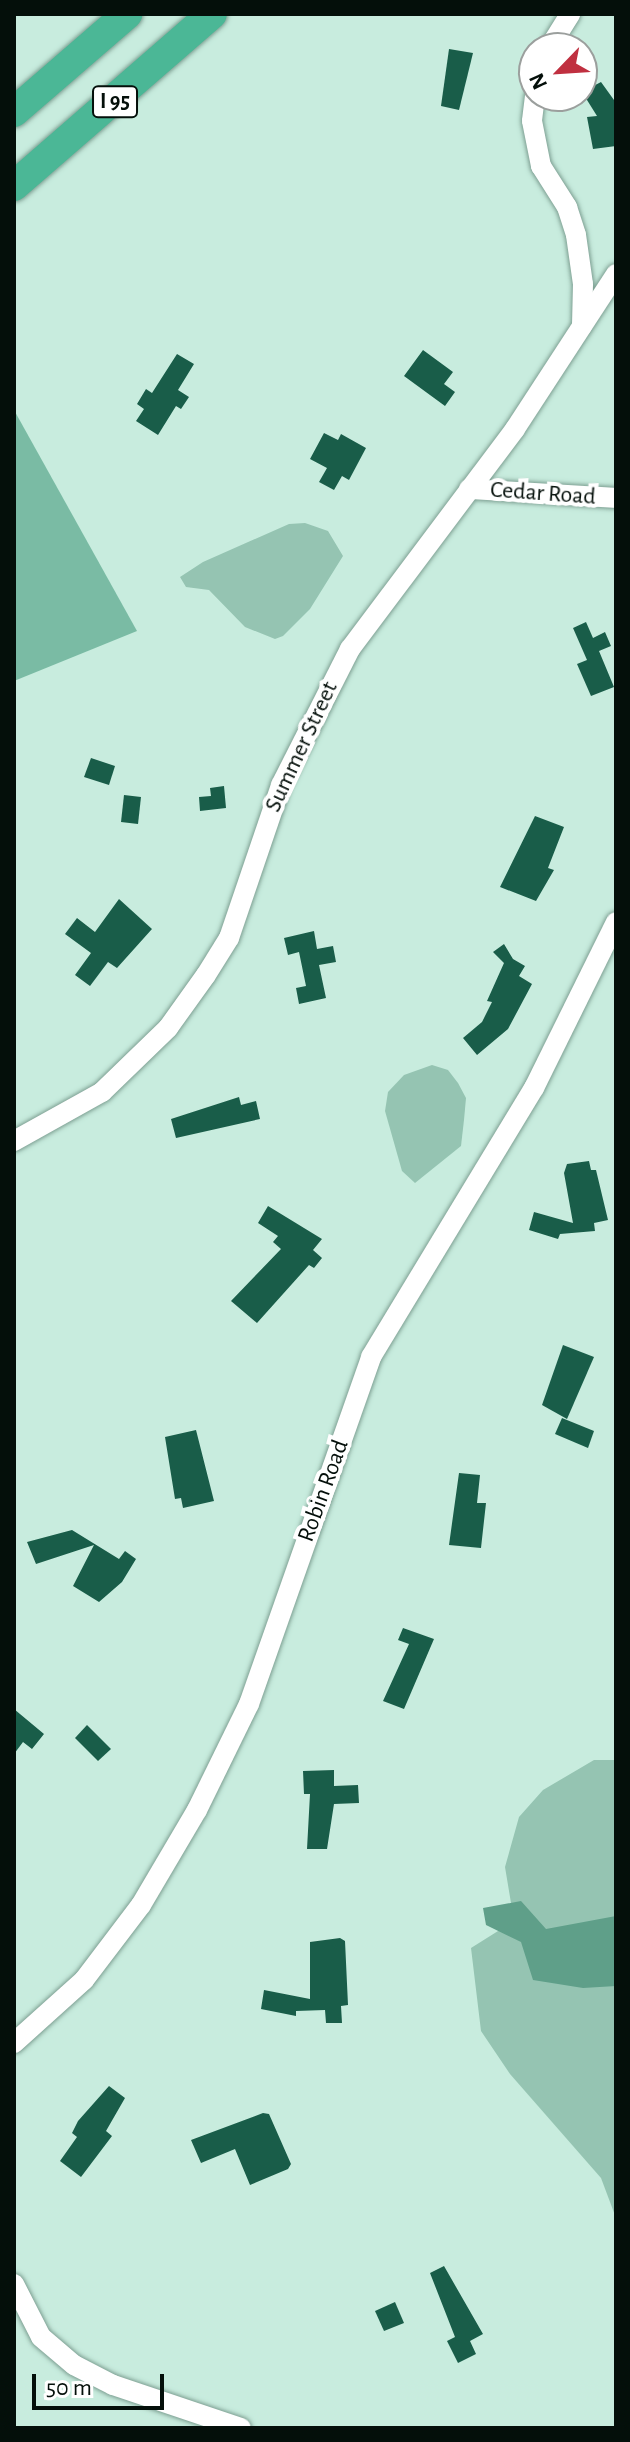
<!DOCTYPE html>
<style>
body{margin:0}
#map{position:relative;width:630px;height:2442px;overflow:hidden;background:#c8ecde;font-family:"Alegreya Sans",sans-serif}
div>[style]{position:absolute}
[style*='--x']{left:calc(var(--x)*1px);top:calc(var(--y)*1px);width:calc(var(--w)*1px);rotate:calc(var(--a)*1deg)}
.green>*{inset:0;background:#95c4b2}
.forest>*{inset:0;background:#7abba4}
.water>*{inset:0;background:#5f9f89}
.building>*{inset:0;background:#195d49}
.roads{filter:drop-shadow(0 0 2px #7d9f92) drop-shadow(0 0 2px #7d9f92)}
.minor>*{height:20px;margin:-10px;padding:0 10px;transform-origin:10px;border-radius:10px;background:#fff}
.highway>*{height:30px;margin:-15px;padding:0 15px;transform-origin:15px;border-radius:15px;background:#4bb796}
span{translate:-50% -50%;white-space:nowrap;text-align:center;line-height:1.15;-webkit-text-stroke:8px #fff;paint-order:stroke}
.shield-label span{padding:2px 6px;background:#fff;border:2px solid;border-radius:6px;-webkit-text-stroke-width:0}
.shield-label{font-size:22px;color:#040f0a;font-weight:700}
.street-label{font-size:24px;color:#040f0a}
.frame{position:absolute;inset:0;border:16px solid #040f0a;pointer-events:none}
.north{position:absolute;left:518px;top:32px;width:80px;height:80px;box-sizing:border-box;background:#fff;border:2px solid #9b9f9d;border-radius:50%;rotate:245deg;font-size:22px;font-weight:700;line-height:32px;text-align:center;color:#040f0a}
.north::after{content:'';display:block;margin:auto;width:28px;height:36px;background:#c03040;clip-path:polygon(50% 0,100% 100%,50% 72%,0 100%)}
.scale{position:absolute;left:32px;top:2374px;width:132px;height:36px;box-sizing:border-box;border:4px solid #040f0a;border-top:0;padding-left:10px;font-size:24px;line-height:28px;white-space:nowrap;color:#040f0a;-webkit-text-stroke:6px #fff;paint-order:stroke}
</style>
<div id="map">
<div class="green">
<div style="clip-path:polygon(305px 523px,328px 531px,343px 556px,310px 609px,283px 636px,275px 639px,245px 627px,209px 590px,186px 587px,180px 577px,203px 562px,289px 524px)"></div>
<div style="clip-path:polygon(432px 1065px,448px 1070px,458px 1083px,466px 1098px,464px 1120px,461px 1146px,415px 1183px,402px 1171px,385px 1111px,388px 1092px,404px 1075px)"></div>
<div style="clip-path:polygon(594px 1760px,616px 1760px,616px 2218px,601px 2178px,510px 2074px,481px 2031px,471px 1948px,514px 1921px,505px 1867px,519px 1817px,543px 1790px)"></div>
</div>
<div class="forest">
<div style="clip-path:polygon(14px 410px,137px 631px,14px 681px)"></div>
</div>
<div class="water">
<div style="clip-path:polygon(521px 1901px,546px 1929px,616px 1916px,616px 1986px,583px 1988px,533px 1980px,521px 1942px,486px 1925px,483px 1908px)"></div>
</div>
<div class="building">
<div style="clip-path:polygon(449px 49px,473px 53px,459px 110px,441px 106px)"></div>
<div style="clip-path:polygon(601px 82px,614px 100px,616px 146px,593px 149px,587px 117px,597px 116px,582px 92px)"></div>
<div style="clip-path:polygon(423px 350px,453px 372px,444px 384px,455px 392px,445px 406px,404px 376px)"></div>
<div style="clip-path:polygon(177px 354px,194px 364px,178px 390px,189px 397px,181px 409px,176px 406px,158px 435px,136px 421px,144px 409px,137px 404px,146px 389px,152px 393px)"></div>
<div style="clip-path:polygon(324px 433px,338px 440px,341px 434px,366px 448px,349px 480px,342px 476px,334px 490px,319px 482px,327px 468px,310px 459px)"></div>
<div style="clip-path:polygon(586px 622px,593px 638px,605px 632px,611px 646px,599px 651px,614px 687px,591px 696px,577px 664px,587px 660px,573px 628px)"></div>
<div style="clip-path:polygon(91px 758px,115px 766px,109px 785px,84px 777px)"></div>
<div style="clip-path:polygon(224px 786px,226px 808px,200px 811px,199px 797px,211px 796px,210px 788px)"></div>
<div style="clip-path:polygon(124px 795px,141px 797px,138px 824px,121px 822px)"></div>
<div style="clip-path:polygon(535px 816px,564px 827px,548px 868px,554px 870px,536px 901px,500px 887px)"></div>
<div style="clip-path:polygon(119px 899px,152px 929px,117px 968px,108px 962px,90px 986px,75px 975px,91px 953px,65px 934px,77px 918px,95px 932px)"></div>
<div style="clip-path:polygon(314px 931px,317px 949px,333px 946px,336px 962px,319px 965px,326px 998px,299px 1004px,296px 988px,306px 986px,299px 952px,288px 955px,284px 938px)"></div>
<div style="clip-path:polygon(504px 944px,513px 959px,525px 966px,519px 976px,532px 984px,508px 1029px,477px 1055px,463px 1038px,482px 1022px,492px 1002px,487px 1001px,504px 963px,493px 952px)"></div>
<div style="clip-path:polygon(239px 1097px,241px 1105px,256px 1101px,260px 1119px,176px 1138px,171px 1119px)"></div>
<div style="clip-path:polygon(589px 1161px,591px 1170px,596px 1170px,608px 1220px,594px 1223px,595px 1231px,560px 1234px,558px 1239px,529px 1230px,534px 1212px,573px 1223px,564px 1173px,567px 1164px)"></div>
<div style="clip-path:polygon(268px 1206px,322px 1239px,313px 1250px,322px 1258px,314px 1268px,309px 1265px,257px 1323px,231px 1301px,281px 1249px,273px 1242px,278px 1236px,258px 1223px)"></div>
<div style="clip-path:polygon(563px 1345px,594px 1357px,567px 1419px,542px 1405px)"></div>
<div style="clip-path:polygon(562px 1418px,594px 1431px,588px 1448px,555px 1434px)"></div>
<div style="clip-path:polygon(196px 1430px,214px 1501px,183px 1508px,181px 1498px,175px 1499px,165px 1437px)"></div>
<div style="clip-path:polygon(459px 1473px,480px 1475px,477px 1503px,486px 1503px,481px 1548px,449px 1545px)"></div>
<div style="clip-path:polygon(72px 1530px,119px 1559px,125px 1551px,136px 1559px,122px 1582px,99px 1602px,73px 1586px,94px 1545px,36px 1564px,27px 1542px)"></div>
<div style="clip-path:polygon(403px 1628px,434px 1639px,404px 1709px,383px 1701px,409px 1644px,398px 1640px)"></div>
<div style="clip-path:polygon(14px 1709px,44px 1734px,32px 1749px,23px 1742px,14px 1754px)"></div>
<div style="clip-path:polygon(87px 1725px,111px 1749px,98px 1761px,75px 1738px)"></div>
<div style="clip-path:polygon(334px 1770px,334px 1786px,358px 1785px,359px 1803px,334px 1804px,327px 1849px,307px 1849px,310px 1794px,304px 1794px,303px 1771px)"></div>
<div style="clip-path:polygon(340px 1938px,345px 1941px,348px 2005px,341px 2006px,342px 2023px,326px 2023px,325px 2010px,296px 2011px,296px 2016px,261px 2009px,264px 1990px,310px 1999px,310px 1942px)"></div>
<div style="clip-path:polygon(109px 2086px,125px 2098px,106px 2131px,112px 2136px,81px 2177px,60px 2161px,77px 2137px,72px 2133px,78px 2121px)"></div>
<div style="clip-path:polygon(263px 2113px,269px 2114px,291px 2164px,288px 2169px,250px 2185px,235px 2149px,201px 2163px,191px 2140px)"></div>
<div style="clip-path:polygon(444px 2266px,483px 2334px,470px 2341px,476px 2354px,458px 2363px,447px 2341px,455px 2337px,430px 2273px)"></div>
<div style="clip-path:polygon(395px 2302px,404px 2323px,384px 2331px,375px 2311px)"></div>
</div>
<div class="roads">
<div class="minor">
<div style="--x:549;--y:48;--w:40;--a:-58"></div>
<div style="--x:535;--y:96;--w:25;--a:97"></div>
<div style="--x:532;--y:121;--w:46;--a:78.7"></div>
<div style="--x:541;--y:166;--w:49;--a:57.6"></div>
<div style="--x:567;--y:207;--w:29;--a:72"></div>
<div style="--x:576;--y:235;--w:49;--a:81.9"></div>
<div style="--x:583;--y:284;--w:42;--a:91.4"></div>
<div style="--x:469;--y:489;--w:147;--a:3.5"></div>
<div style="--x:14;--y:1141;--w:101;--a:-29.1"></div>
<div style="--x:102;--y:1092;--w:92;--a:-44.1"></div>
<div style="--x:168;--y:1028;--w:65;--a:-54.4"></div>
<div style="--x:206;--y:975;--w:44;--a:-58.1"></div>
<div style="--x:229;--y:938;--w:162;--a:-71.2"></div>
<div style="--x:281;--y:785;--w:153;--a:-63.1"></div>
<div style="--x:350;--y:649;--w:275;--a:-53.1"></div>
<div style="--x:515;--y:429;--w:185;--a:-56.9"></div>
<div style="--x:14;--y:2043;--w:94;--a:-42"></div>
<div style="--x:84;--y:1980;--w:94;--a:-52.8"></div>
<div style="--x:141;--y:1905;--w:110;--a:-59.5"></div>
<div style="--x:197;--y:1810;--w:118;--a:-63.9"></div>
<div style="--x:249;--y:1704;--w:368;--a:-70.6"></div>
<div style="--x:371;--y:1357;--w:315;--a:-58.8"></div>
<div style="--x:534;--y:1088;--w:185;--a:-63.7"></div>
<div style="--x:14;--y:2284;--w:59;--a:63"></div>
<div style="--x:41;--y:2337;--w:43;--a:40.3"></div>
<div style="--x:74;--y:2365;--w:44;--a:27.1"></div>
<div style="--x:113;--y:2385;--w:135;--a:18.6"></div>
</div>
<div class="highway">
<div style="--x:14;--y:112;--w:150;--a:-40.9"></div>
<div style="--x:14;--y:186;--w:262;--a:-41"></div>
</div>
</div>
<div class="shield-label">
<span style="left:115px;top:102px">I 95</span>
</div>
<div class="street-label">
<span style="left:543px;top:494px;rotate:4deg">Cedar Road</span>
<span style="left:302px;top:747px;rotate:-65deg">Summer Street</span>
<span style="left:324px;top:1491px;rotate:-70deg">Robin Road</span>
</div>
<div class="frame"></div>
<div class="north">N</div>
<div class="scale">50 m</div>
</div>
